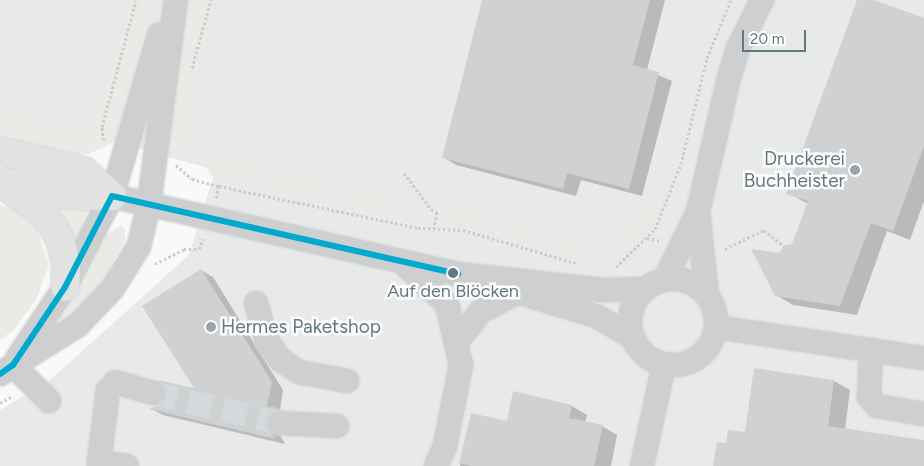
<!DOCTYPE html>
<meta charset="utf-8">
<style>
body{margin:0}
#map{position:relative;width:924px;height:466px;overflow:hidden;background:#f9f9f9;font-family:Figtree,sans-serif}
div>[style]{position:absolute}
[style*='--x']{left:calc(var(--x)*1px);top:calc(var(--y)*1px);width:calc(var(--w)*1px);rotate:calc(var(--a)*1deg)}
.built>*{inset:0;background:#e8eae9}
.green>*{inset:0;background:#e8ebe6}
.shadow>*{inset:0;background:#0003}
.building>*{inset:0;background:#cfd1d2}
.minor-tunnel>*{height:24px;margin-top:-12px;transform-origin:0;background:repeating-linear-gradient(90deg,#d4d9dc 0 24px,transparent 0 36px)}
.path>*{height:3px;margin-top:-1.5px;transform-origin:0;background:repeating-linear-gradient(90deg,#cbcccd 0 2.5px,transparent 0 5px)}
.roads{filter:drop-shadow(0 0 1px #d5d6d6) drop-shadow(0 0 1px #d5d6d6)}
.minor>*{height:24px;margin:-12px;padding:0 12px;transform-origin:12px;border-radius:12px;background:#cecfd0}
.minor>.ring{margin:-12px;padding:0;box-sizing:content-box;background:none;border:24px solid #cecfd0;border-radius:50%}
.highway>*{height:28px;margin:-14px;padding:0 14px;transform-origin:14px;border-radius:14px;background:#e1e2e2}
.bus-1>*{height:6px;margin:-3px;padding:0 3px;transform-origin:3px;border-radius:3px;background:#00a9ce}
.dots>*{width:14px;height:14px;translate:-50% -50%;box-sizing:border-box;border:2px solid #fff;border-radius:50%}
span{translate:-50% -50%;white-space:nowrap;text-align:center;line-height:1.15;-webkit-text-stroke:5px #fff;paint-order:stroke}
.bus-label{font-size:18px;color:#647883}
.poi-label{font-size:19px;color:#647883}
.right{translate:-100% -50%;text-align:right}
.left{translate:0 -50%;text-align:left}
.scale{position:absolute;left:742px;top:30px;width:64px;height:22px;box-sizing:border-box;border:2px solid #647883;border-top:0;padding-left:6px;font-size:15px;line-height:18px;white-space:nowrap;color:#647883;-webkit-text-stroke:4px #fff;paint-order:stroke}
</style>
<div id="map">
<div class="built">
<div style="clip-path:polygon(0 0,924px 0,924px 466px,0 466px,0 410px,50px 380px,189px 255px,215px 170px,0 110px)"></div>
</div>
<div class="green">
<div style="clip-path:polygon(132px 0,149px 0,112px 143px,89px 154px,53px 155px,0 141px,0 107px,91px 131px)"></div>
<div style="clip-path:polygon(188px 0,215px 0,188px 107px,187px 132px,192px 150px,431px 209px,445px 206px,475px 210px,600px 252px,637px 219px,675px 165px,648px 225px,601px 263px,498px 231px,212px 176px,196px 154px,161px 148px)"></div>
<div style="clip-path:polygon(43px 200px,89px 209px,72px 254px)"></div>
<div style="clip-path:polygon(0 205px,11px 207px,36px 227px,49px 265px,36px 300px,15px 329px,0 340px)"></div>
<div style="clip-path:polygon(121px 225px,125px 229px,125px 241px,105px 278px,73px 316px,35px 345px,73px 293px,106px 235px)"></div>
</div>
<div class="shadow">
<div style="clip-path:polygon(484px 0,665px 0,647px 70px,672px 81px,642px 196px,581px 180px,576px 196px,456px 165px,443px 157px)"></div>
<div style="clip-path:polygon(858px 0,870px 0,924px 20px,924px 201px,910px 240px,887px 231px,857px 315px,793px 305px,776px 295px,808px 204px,788px 193px)"></div>
<div style="clip-path:polygon(201px 270px,213px 277px,283px 390px,280px 410px,291px 416px,277px 429px,285px 444px,163px 415px,152px 409px,196px 390px)"></div>
<div style="clip-path:polygon(834px 381px,850px 390px,845px 430px,924px 441px,924px 466px,714px 466px,727px 445px)"></div>
<div style="clip-path:polygon(572px 406px,587px 415px,585px 423px,602px 426px,617px 435px,611px 466px,460px 466px,472px 414px,508px 422px)"></div>
</div>
<div class="building">
<div style="clip-path:polygon(482px 0,650px 0,633px 65px,659px 72px,629px 189px,567px 173px,563px 189px,442px 158px)"></div>
<div style="clip-path:polygon(857px 0,874px 0,924px 18px,924px 146px,893px 231px,871px 223px,840px 306px,775px 296px,751px 249px,779px 253px,784px 246px,792px 244px,808px 201px,786px 194px)"></div>
<div style="clip-path:polygon(201px 269px,272px 382px,267px 406px,282px 409px,272px 411px,265px 423px,275px 439px,149px 409px,162px 403px,166px 397px,166px 389px,158px 380px,194px 388px,142px 306px)"></div>
<div style="clip-path:polygon(754px 368px,834px 380px,828px 426px,924px 440px,924px 466px,713px 466px,717px 442px,726px 443px,728px 430px,745px 432px)"></div>
<div style="clip-path:polygon(513px 391px,572px 405px,569px 418px,603px 425px,594px 466px,472px 466px,459px 463px,471px 413px,507px 421px)"></div>
</div>
<div class="minor-tunnel">
<div style="--x:153;--y:393;--w:130;--a:13.4"></div>
</div>
<div class="path">
<div style="--x:192;--y:68;--w:71;--a:-74.4"></div>
<div style="--x:104;--y:140;--w:13;--a:-99"></div>
<div style="--x:102;--y:127;--w:131;--a:-75"></div>
<div style="--x:176;--y:165;--w:21;--a:41"></div>
<div style="--x:192;--y:179;--w:28;--a:15"></div>
<div style="--x:219;--y:186;--w:203;--a:11.9"></div>
<div style="--x:418;--y:228;--w:45;--a:2.5"></div>
<div style="--x:463;--y:230;--w:118;--a:16.3"></div>
<div style="--x:404;--y:173;--w:45;--a:53.1"></div>
<div style="--x:431;--y:209;--w:7;--a:27"></div>
<div style="--x:437;--y:212;--w:16;--a:101"></div>
<div style="--x:216;--y:198;--w:12;--a:-76"></div>
<div style="--x:647;--y:238;--w:14;--a:12"></div>
<div style="--x:725;--y:249;--w:43;--a:-26"></div>
<div style="--x:764;--y:230;--w:26;--a:39"></div>
<div style="--x:155;--y:264;--w:33;--a:-27"></div>
<div style="--x:184;--y:249;--w:15;--a:0"></div>
<div style="--x:199;--y:249;--w:11;--a:-68"></div>
<div style="--x:616;--y:267;--w:54;--a:-44.3"></div>
<div style="--x:655;--y:229;--w:70;--a:-68.2"></div>
<div style="--x:681;--y:164;--w:109;--a:-76.2"></div>
<div style="--x:707;--y:58;--w:63;--a:-67.5"></div>
<div style="--x:0;--y:403;--w:14;--a:-30"></div>
</div>
<div class="roads">
<div class="minor">
<div style="--x:112;--y:196;--w:355;--a:12.7"></div>
<div style="--x:458;--y:274;--w:145;--a:6.3"></div>
<div style="--x:602;--y:290;--w:43;--a:-1.3"></div>
<div style="--x:698;--y:212;--w:133;--a:-77"></div>
<div style="--x:728;--y:82;--w:35;--a:-74"></div>
<div style="--x:738;--y:48;--w:54;--a:-63.4"></div>
<div style="--x:405;--y:265;--w:57;--a:42.9"></div>
<div style="--x:447;--y:304;--w:63;--a:77.1"></div>
<div style="--x:461;--y:365;--w:83;--a:101.2"></div>
<div style="--x:445;--y:446;--w:22;--a:114"></div>
<div style="--x:665;--y:279;--w:75;--a:-63.8"></div>
<div style="--x:698;--y:212;--w:83;--a:83.8"></div>
<div class="ring" style="left:630px;top:279px;width:62px;height:62px"></div>
<div style="--x:514;--y:291;--w:86;--a:17"></div>
<div style="--x:596;--y:316;--w:43;--a:29.6"></div>
<div style="--x:256;--y:303;--w:40;--a:74"></div>
<div style="--x:267;--y:341;--w:24;--a:54"></div>
<div style="--x:281;--y:360;--w:22;--a:34"></div>
<div style="--x:299;--y:372;--w:49;--a:10.6"></div>
<div style="--x:716;--y:327;--w:210;--a:8.5"></div>
<div style="--x:456;--y:343;--w:39;--a:-52"></div>
<div style="--x:480;--y:312;--w:43;--a:-27.8"></div>
<div style="--x:871;--y:350;--w:47;--a:92.4"></div>
<div style="--x:869;--y:397;--w:12;--a:48"></div>
<div style="--x:877;--y:406;--w:48;--a:9.7"></div>
<div style="--x:17;--y:359;--w:87;--a:-56.3"></div>
<div style="--x:65;--y:287;--w:102;--a:-62.7"></div>
<div style="--x:112;--y:196;--w:168;--a:-73.7"></div>
<div style="--x:13;--y:365;--w:51;--a:45"></div>
<div style="--x:0;--y:374;--w:92;--a:-32.1"></div>
<div style="--x:78;--y:325;--w:51;--a:-46.6"></div>
<div style="--x:113;--y:288;--w:49;--a:-58.2"></div>
<div style="--x:139;--y:246;--w:43;--a:-76.6"></div>
<div style="--x:149;--y:204;--w:206;--a:-82.5"></div>
<div style="--x:115;--y:382;--w:40;--a:16"></div>
<div style="--x:108;--y:390;--w:73;--a:97.1"></div>
<div style="--x:99;--y:462;--w:28;--a:8"></div>
<div style="--x:279;--y:423;--w:58;--a:3"></div>
<div style="--x:642;--y:466;--w:104;--a:-77.8"></div>
</div>
<div class="highway">
<div style="--x:0;--y:151;--w:86;--a:13.4"></div>
<div style="--x:84;--y:171;--w:38;--a:42"></div>
<div style="--x:0;--y:183;--w:50;--a:34.3"></div>
<div style="--x:41;--y:211;--w:20;--a:53"></div>
<div style="--x:53;--y:227;--w:18;--a:63"></div>
<div style="--x:61;--y:243;--w:22;--a:77"></div>
<div style="--x:66;--y:264;--w:23;--a:92"></div>
<div style="--x:10;--y:183;--w:60;--a:11.5"></div>
<div style="--x:69;--y:195;--w:43;--a:1.3"></div>
</div>
</div>
<div class="bus-1">
<div style="--x:0;--y:374;--w:16;--a:-35"></div>
<div style="--x:13;--y:365;--w:94;--a:-56.3"></div>
<div style="--x:65;--y:287;--w:102;--a:-62.7"></div>
<div style="--x:112;--y:196;--w:355;--a:12.7"></div>
</div>
<div class="dots">
<div style="left:855px;top:170px;background:#98a5ac"></div>
<div style="left:453px;top:273px;background:#647883"></div>
<div style="left:211px;top:327px;background:#98a5ac"></div>
</div>
<div class="bus-label">
<span style="left:453px;top:291px">Auf den Blöcken</span>
</div>
<div class="poi-label">
<span class="right" style="left:845px;top:170px">Druckerei<br>Buchheister</span>
<span class="left" style="left:221px;top:327px">Hermes Paketshop</span>
</div>
<div class="scale">20 m</div>
</div>
